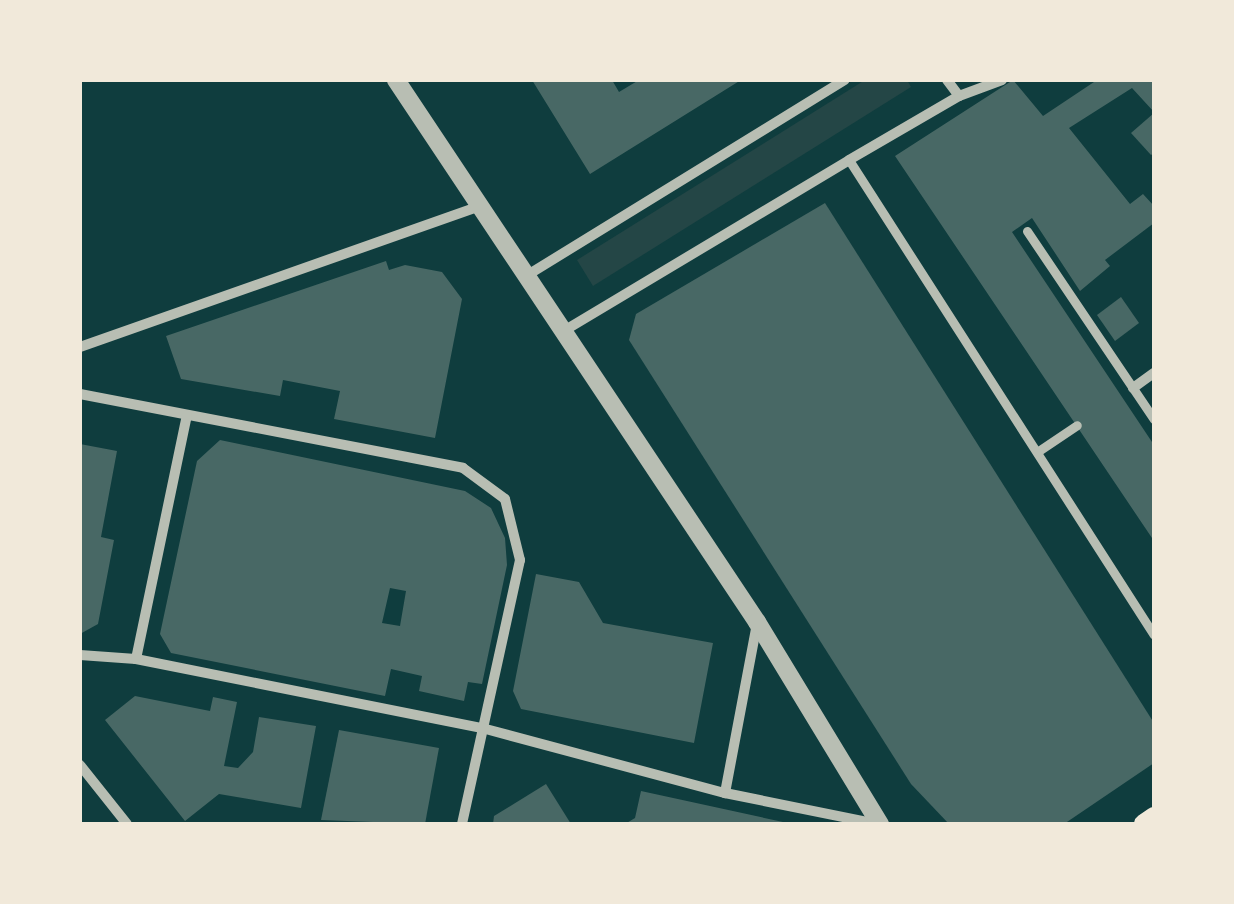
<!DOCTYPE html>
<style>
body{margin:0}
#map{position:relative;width:1234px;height:904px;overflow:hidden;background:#0f3d3e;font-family:"Alegreya Sans",sans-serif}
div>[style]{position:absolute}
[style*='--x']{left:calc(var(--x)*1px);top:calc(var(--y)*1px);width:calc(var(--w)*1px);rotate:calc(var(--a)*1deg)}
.green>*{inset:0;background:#244646}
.building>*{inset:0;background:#486865}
.pedestrian>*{height:9px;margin:-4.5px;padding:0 4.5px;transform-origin:4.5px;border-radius:4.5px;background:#b8beb3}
.minor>*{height:10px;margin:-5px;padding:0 5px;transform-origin:5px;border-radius:5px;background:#b8beb3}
.tertiary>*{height:18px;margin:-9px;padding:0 9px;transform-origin:9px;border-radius:9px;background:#b8beb3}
.secondary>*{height:20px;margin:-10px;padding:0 10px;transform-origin:10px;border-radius:10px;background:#f1e9da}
span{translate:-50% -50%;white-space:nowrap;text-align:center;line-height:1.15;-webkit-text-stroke:10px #f1e9da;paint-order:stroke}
.frame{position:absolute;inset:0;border:82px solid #f1e9da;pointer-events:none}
</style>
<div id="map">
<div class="green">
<div style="clip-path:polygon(865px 80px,907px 80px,911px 87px,593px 286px,577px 260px)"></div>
</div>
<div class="building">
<div style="clip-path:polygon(532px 80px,612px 80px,619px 92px,639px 80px,741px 80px,590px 174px)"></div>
<div style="clip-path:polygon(1013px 80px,1043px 116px,1097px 80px,1154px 80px,1154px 112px,1132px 88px,1069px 128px,1130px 204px,1143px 194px,1154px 206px,1154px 223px,1105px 260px,1110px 266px,1080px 291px,1032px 218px,1012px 232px,1154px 445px,1154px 541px,895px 156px)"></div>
<div style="clip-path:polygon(1154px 113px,1154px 153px,1151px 155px,1131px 133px)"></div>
<div style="clip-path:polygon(825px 203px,1154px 723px,1154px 763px,1064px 824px,949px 824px,911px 784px,629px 340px,636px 314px)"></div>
<div style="clip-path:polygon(386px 261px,389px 270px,405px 265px,442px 272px,462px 299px,435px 438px,334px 419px,340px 391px,283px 380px,280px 396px,181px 379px,166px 336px)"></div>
<div style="clip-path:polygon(1121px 297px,1139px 323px,1115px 341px,1097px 315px)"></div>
<div style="clip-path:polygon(evenodd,220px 440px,465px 491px,491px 508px,505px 538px,507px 565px,482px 684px,468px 682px,464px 701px,419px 691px,422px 676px,391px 669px,385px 696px,171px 653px,160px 634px,197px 461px,220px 440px,390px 588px,406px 591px,400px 626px,382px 623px,390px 588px)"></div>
<div style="clip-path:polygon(80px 444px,117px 451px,101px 537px,114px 540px,98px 624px,80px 634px)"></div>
<div style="clip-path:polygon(536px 574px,579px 582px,603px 623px,713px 643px,694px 743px,521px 709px,513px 691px)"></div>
<div style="clip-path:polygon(135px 696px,210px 711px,213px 697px,237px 702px,224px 766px,238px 768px,253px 752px,259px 717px,316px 726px,301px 808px,219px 794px,185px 821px,105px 720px)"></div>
<div style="clip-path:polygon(339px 730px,439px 748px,425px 824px,321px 820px)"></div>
<div style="clip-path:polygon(546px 784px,571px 824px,493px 824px,494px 816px)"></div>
<div style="clip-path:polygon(641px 791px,783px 822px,783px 824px,625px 824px,635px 818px)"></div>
</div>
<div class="pedestrian">
<div style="--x:849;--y:160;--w:564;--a:57.3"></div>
<div style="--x:1027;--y:231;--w:227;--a:56"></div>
<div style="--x:1037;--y:452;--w:48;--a:-34"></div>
</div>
<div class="minor">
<div style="--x:947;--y:80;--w:20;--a:53"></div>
<div style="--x:526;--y:276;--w:374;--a:-31.6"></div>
<div style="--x:562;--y:332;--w:335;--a:-30.9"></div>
<div style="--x:849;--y:160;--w:127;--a:-30.2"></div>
<div style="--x:959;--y:96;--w:46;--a:-20.4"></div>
<div style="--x:80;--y:347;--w:422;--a:-19.4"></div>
<div style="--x:1133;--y:388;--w:26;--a:-36"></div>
<div style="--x:80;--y:394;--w:390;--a:10.9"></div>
<div style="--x:463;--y:468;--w:52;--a:36.4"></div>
<div style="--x:505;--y:499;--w:63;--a:76.2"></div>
<div style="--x:520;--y:560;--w:270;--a:102.4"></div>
<div style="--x:80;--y:655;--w:56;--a:4.1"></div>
<div style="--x:136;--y:659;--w:353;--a:11.3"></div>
<div style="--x:482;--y:728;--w:252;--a:15"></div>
<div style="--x:725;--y:793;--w:155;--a:11.5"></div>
<div style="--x:136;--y:659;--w:249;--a:-78.2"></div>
<div style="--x:80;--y:765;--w:75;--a:51.5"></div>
<div style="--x:725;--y:793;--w:173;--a:-79.3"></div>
</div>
<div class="tertiary">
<div style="--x:396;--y:80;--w:651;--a:56.33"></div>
<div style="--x:757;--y:622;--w:237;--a:58.7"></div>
</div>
<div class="secondary">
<div style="--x:1144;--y:824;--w:12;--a:-35"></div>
</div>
<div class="frame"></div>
</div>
